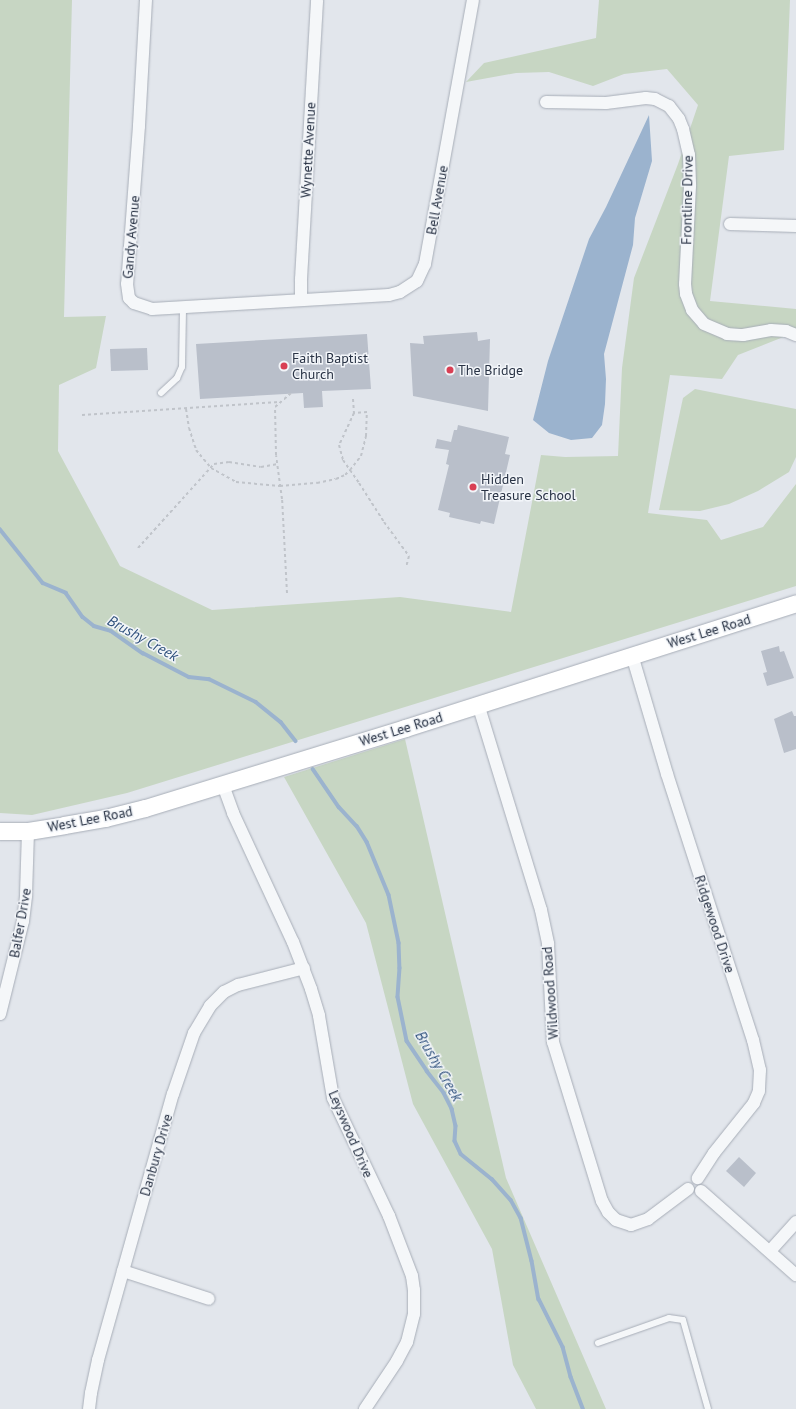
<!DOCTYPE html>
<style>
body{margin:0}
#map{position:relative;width:796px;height:1409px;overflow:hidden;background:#e2e6ec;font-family:"PT Sans",sans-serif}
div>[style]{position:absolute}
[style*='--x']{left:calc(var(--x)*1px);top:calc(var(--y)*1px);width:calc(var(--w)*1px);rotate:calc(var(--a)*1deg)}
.green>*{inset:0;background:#c7d6c3}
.water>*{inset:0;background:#9bb3ce}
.stream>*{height:3.5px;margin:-1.75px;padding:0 1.75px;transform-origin:1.75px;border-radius:1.75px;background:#9bb3ce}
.building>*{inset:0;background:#b9bfca}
.path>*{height:2px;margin-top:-1px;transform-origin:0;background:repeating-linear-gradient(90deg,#c0c4ca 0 3px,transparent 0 6px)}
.roads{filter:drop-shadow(0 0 1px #a7adb7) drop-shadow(0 0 1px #a7adb7)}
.lane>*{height:6px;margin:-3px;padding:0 3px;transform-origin:3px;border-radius:3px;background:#f5f7f9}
.street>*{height:12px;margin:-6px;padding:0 6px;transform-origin:6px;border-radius:6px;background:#f5f7f9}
.secondary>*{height:17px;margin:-8.5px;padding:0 8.5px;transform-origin:8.5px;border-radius:8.5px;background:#fff}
.dots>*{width:11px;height:11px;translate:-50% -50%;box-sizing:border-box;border:2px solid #f2f5f9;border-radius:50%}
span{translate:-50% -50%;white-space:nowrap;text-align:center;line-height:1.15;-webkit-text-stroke:3px #f2f5f9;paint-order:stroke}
.street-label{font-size:14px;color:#293345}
.poi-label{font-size:14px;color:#293345}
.left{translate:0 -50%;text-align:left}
.water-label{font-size:15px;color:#2f517c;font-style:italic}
</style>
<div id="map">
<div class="green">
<div style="clip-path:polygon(0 0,72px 0,64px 317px,106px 316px,96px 368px,59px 385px,58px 451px,120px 566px,212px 610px,400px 597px,511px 612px,541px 455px,565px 457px,618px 456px,622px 368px,634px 278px,678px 164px,698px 105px,667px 69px,624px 74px,593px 86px,549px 72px,516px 73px,466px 82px,484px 63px,596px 38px,599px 0,790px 0,784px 150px,729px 156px,710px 301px,796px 309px,796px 332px,738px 355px,722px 379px,670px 375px,648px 513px,707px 520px,721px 540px,763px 527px,796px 484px,796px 586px,127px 793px,32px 815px,0 813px)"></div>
<div style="clip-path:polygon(695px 389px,796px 409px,796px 457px,789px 472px,758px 491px,729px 504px,700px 511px,659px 510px,683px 398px)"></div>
<div style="clip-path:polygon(405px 739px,506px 1178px,606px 1409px,536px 1409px,513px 1365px,492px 1249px,413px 1104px,366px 923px,284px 777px)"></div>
</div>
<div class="water">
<div style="clip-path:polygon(649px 115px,652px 161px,635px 218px,633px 245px,604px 354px,606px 379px,605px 404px,602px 425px,592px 438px,571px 440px,549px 433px,533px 420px,548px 361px,589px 239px,606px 207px)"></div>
</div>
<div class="stream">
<div style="--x:0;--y:529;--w:69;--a:51.5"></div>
<div style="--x:43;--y:583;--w:25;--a:23"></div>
<div style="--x:66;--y:593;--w:29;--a:55"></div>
<div style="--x:83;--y:617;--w:14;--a:39"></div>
<div style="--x:94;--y:626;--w:18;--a:16"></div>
<div style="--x:111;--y:631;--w:39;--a:35"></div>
<div style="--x:143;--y:653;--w:52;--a:27.6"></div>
<div style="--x:189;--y:677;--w:20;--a:6"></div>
<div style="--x:209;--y:679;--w:52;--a:26.1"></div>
<div style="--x:256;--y:702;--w:32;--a:39"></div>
<div style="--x:281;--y:722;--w:24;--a:52"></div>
<div style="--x:313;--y:769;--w:46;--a:55.6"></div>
<div style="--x:339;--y:807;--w:26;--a:47"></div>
<div style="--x:357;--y:826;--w:19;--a:58"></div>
<div style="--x:367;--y:842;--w:57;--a:67.5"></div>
<div style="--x:389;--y:895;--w:49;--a:78.2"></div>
<div style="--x:399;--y:943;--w:25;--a:88"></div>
<div style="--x:400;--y:968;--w:29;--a:94"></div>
<div style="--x:398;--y:997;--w:45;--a:78.4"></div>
<div style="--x:407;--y:1041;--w:36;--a:56"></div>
<div style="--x:427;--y:1071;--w:28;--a:52"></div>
<div style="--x:444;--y:1093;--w:18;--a:63"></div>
<div style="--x:452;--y:1109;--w:17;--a:77"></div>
<div style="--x:456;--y:1126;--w:15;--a:94"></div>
<div style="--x:455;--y:1141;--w:14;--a:65"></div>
<div style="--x:461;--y:1154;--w:40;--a:39"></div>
<div style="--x:492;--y:1179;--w:28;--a:48"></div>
<div style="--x:511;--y:1200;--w:21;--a:61"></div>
<div style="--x:521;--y:1218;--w:44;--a:75.7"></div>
<div style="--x:532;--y:1261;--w:39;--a:80"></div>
<div style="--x:539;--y:1299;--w:54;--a:63.4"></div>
<div style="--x:563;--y:1347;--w:31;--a:75"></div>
<div style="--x:571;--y:1377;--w:34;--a:69"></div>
</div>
<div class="building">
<div style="clip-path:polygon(477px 332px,478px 341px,490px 339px,488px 411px,413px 396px,410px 343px,424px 344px,423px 336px)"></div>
<div style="clip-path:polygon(367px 334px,371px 389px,322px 391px,323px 407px,304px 408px,303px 393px,200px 399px,196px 344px)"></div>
<div style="clip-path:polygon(147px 348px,148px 370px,111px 371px,110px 349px)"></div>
<div style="clip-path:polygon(458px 425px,509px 437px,505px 454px,510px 455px,494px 524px,481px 521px,480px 524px,449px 517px,450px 513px,438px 510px,449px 465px,446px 464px,449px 450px,435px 448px,437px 439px,451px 442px,454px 430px,457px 430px)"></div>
<div style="clip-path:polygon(779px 646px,780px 652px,784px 651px,794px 678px,767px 686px,763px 673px,767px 672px,761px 651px)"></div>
<div style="clip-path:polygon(792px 711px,794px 716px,796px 716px,796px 749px,784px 753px,774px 719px)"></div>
<div style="clip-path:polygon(739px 1157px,756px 1173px,744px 1187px,726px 1171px)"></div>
</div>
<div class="path">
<div style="--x:353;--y:399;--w:14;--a:86"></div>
<div style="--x:186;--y:409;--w:19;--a:81"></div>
<div style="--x:189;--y:428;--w:23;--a:72"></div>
<div style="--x:196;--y:450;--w:23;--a:50"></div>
<div style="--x:211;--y:468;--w:29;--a:29"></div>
<div style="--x:236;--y:482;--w:44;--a:5.2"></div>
<div style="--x:280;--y:486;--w:37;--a:-5"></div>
<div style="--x:317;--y:483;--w:19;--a:-12"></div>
<div style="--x:336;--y:479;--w:10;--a:-24"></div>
<div style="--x:345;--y:475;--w:7;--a:-45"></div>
<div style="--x:350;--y:470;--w:18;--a:-52"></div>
<div style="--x:361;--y:456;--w:21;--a:-76"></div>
<div style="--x:366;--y:436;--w:24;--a:-88"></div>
<div style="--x:367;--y:412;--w:13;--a:176"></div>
<div style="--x:354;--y:413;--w:35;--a:115"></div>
<div style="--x:339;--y:445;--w:16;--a:75"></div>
<div style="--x:343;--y:460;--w:12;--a:55"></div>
<div style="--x:350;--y:470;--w:16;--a:55"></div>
<div style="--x:359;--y:483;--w:46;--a:57.3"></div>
<div style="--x:384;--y:522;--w:42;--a:53.7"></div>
<div style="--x:409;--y:556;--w:11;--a:105"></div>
<div style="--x:82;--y:415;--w:198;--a:-3.8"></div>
<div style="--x:138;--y:548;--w:113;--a:-47.9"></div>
<div style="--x:214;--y:464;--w:15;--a:-8"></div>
<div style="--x:229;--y:462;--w:32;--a:9"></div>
<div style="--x:261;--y:467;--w:17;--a:-10"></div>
<div style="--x:287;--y:593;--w:94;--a:-93"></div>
<div style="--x:282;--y:499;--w:44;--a:-97.8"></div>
<div style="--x:276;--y:455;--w:48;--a:-91.2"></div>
<div style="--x:275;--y:407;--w:21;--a:-41"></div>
</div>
<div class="roads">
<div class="lane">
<div style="--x:161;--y:393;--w:22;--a:-43"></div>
<div style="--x:177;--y:378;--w:12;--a:-66"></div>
<div style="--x:182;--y:367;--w:59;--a:-89"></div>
<div style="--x:598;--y:1343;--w:75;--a:-19.4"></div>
<div style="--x:669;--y:1318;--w:14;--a:8"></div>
<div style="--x:683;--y:1320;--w:92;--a:74.3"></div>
</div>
<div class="street">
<div style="--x:146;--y:0;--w:126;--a:93.2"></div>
<div style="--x:139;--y:126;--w:158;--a:94.3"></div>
<div style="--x:127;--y:284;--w:14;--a:82"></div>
<div style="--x:129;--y:298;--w:7;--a:45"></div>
<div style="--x:134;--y:303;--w:19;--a:18"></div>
<div style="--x:152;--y:309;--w:237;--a:-3.4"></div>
<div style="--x:389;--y:295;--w:11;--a:-15"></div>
<div style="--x:400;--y:292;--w:20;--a:-33"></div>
<div style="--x:417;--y:281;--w:19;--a:-65"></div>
<div style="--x:425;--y:264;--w:268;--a:-79.7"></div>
<div style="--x:546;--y:102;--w:60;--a:1"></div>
<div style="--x:606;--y:103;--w:40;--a:-7.1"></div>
<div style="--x:646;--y:98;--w:9;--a:6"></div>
<div style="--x:655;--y:99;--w:16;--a:27"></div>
<div style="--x:669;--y:106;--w:16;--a:52"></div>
<div style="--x:679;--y:119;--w:11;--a:68"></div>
<div style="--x:683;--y:129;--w:27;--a:77"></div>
<div style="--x:689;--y:155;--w:31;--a:88"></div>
<div style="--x:690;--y:186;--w:98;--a:92.9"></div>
<div style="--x:685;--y:284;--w:10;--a:84"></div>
<div style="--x:686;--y:294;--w:17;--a:69"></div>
<div style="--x:692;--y:310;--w:18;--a:49"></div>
<div style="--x:704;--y:324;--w:25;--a:23"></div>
<div style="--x:727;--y:334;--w:16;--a:4"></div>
<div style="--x:743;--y:335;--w:28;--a:-10"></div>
<div style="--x:771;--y:330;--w:15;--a:4"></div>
<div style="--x:786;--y:331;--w:11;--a:22"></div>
<div style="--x:730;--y:224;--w:66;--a:1.7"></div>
<div style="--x:301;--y:300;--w:21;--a:-90"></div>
<div style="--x:301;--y:279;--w:279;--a:-86.7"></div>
<div style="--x:632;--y:655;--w:124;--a:73.6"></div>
<div style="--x:667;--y:774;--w:280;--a:72.1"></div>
<div style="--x:753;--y:1040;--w:31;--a:77"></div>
<div style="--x:760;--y:1070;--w:21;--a:93"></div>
<div style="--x:759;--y:1091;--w:13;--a:113"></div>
<div style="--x:754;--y:1103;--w:64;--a:128.7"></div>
<div style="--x:714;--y:1153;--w:30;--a:123"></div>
<div style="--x:478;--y:704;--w:215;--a:73"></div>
<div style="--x:541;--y:910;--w:35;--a:78"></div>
<div style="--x:548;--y:944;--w:98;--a:87.1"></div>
<div style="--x:553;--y:1042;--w:166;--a:72.9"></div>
<div style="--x:602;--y:1201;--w:13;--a:61"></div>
<div style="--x:608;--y:1212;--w:11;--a:45"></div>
<div style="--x:616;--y:1220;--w:16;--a:18"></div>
<div style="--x:631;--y:1225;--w:18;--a:-19"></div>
<div style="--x:648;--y:1219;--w:50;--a:-36.9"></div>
<div style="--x:223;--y:785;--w:30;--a:70"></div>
<div style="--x:233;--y:813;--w:142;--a:65.1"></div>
<div style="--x:293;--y:942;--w:50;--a:69"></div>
<div style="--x:311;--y:989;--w:28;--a:73"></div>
<div style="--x:319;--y:1016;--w:83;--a:80.3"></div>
<div style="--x:333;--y:1098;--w:131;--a:64.6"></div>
<div style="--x:389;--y:1216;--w:64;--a:69"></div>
<div style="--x:412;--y:1276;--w:14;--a:82"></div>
<div style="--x:414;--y:1290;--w:24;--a:90"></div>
<div style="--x:414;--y:1314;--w:29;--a:104"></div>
<div style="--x:407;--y:1342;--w:21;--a:118"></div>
<div style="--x:397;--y:1361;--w:58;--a:123.7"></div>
<div style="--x:0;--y:1014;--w:96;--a:-76.1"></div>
<div style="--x:23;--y:921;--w:26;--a:-83"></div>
<div style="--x:26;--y:895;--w:64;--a:-88.2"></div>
<div style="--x:701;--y:1191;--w:127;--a:41.5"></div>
<div style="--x:770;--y:1251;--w:39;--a:-48"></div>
<div style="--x:123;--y:1271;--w:90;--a:18"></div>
<div style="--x:89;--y:1409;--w:16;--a:-83"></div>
<div style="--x:91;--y:1393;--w:34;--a:-78"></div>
<div style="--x:98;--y:1360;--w:276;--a:-74.3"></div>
<div style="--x:173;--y:1094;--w:65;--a:-71"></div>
<div style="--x:194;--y:1033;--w:31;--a:-59"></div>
<div style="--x:210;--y:1006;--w:20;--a:-45"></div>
<div style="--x:224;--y:992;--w:16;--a:-27"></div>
<div style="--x:238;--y:985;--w:68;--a:-14.4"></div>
</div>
<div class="secondary">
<div style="--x:0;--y:831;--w:28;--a:0"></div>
<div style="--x:28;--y:831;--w:36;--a:-9"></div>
<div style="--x:64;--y:825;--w:42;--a:-9.7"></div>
<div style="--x:105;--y:818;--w:41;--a:-14"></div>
<div style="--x:145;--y:808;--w:272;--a:-17.1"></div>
<div style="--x:405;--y:728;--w:410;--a:-17.7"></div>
</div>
</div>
<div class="dots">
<div style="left:284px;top:366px;background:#d93f54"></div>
<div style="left:450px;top:370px;background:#d93f54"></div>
<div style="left:473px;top:487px;background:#d93f54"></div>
</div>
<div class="street-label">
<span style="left:308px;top:150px;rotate:-87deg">Wynette Avenue</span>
<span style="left:437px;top:200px;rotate:-80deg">Bell Avenue</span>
<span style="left:687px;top:200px;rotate:-89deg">Frontline Drive</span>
<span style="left:131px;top:237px;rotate:-85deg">Gandy Avenue</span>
<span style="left:709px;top:631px;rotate:-17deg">West Lee Road</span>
<span style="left:401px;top:729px;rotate:-17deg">West Lee Road</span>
<span style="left:90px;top:819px;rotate:-11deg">West Lee Road</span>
<span style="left:20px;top:923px;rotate:-80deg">Balfer Drive</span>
<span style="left:715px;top:924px;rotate:72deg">Ridgewood Drive</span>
<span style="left:550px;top:993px;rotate:-94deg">Wildwood Road</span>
<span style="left:351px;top:1134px;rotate:67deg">Leyswood Drive</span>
<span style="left:156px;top:1155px;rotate:-74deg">Danbury Drive</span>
</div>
<div class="poi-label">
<span class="left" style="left:292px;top:366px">Faith Baptist<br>Church</span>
<span class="left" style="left:458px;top:370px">The Bridge</span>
<span class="left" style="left:481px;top:487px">Hidden<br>Treasure School</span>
</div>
<div class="water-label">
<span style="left:143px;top:638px;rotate:29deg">Brushy Creek</span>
<span style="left:439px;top:1066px;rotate:60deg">Brushy Creek</span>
</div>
</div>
